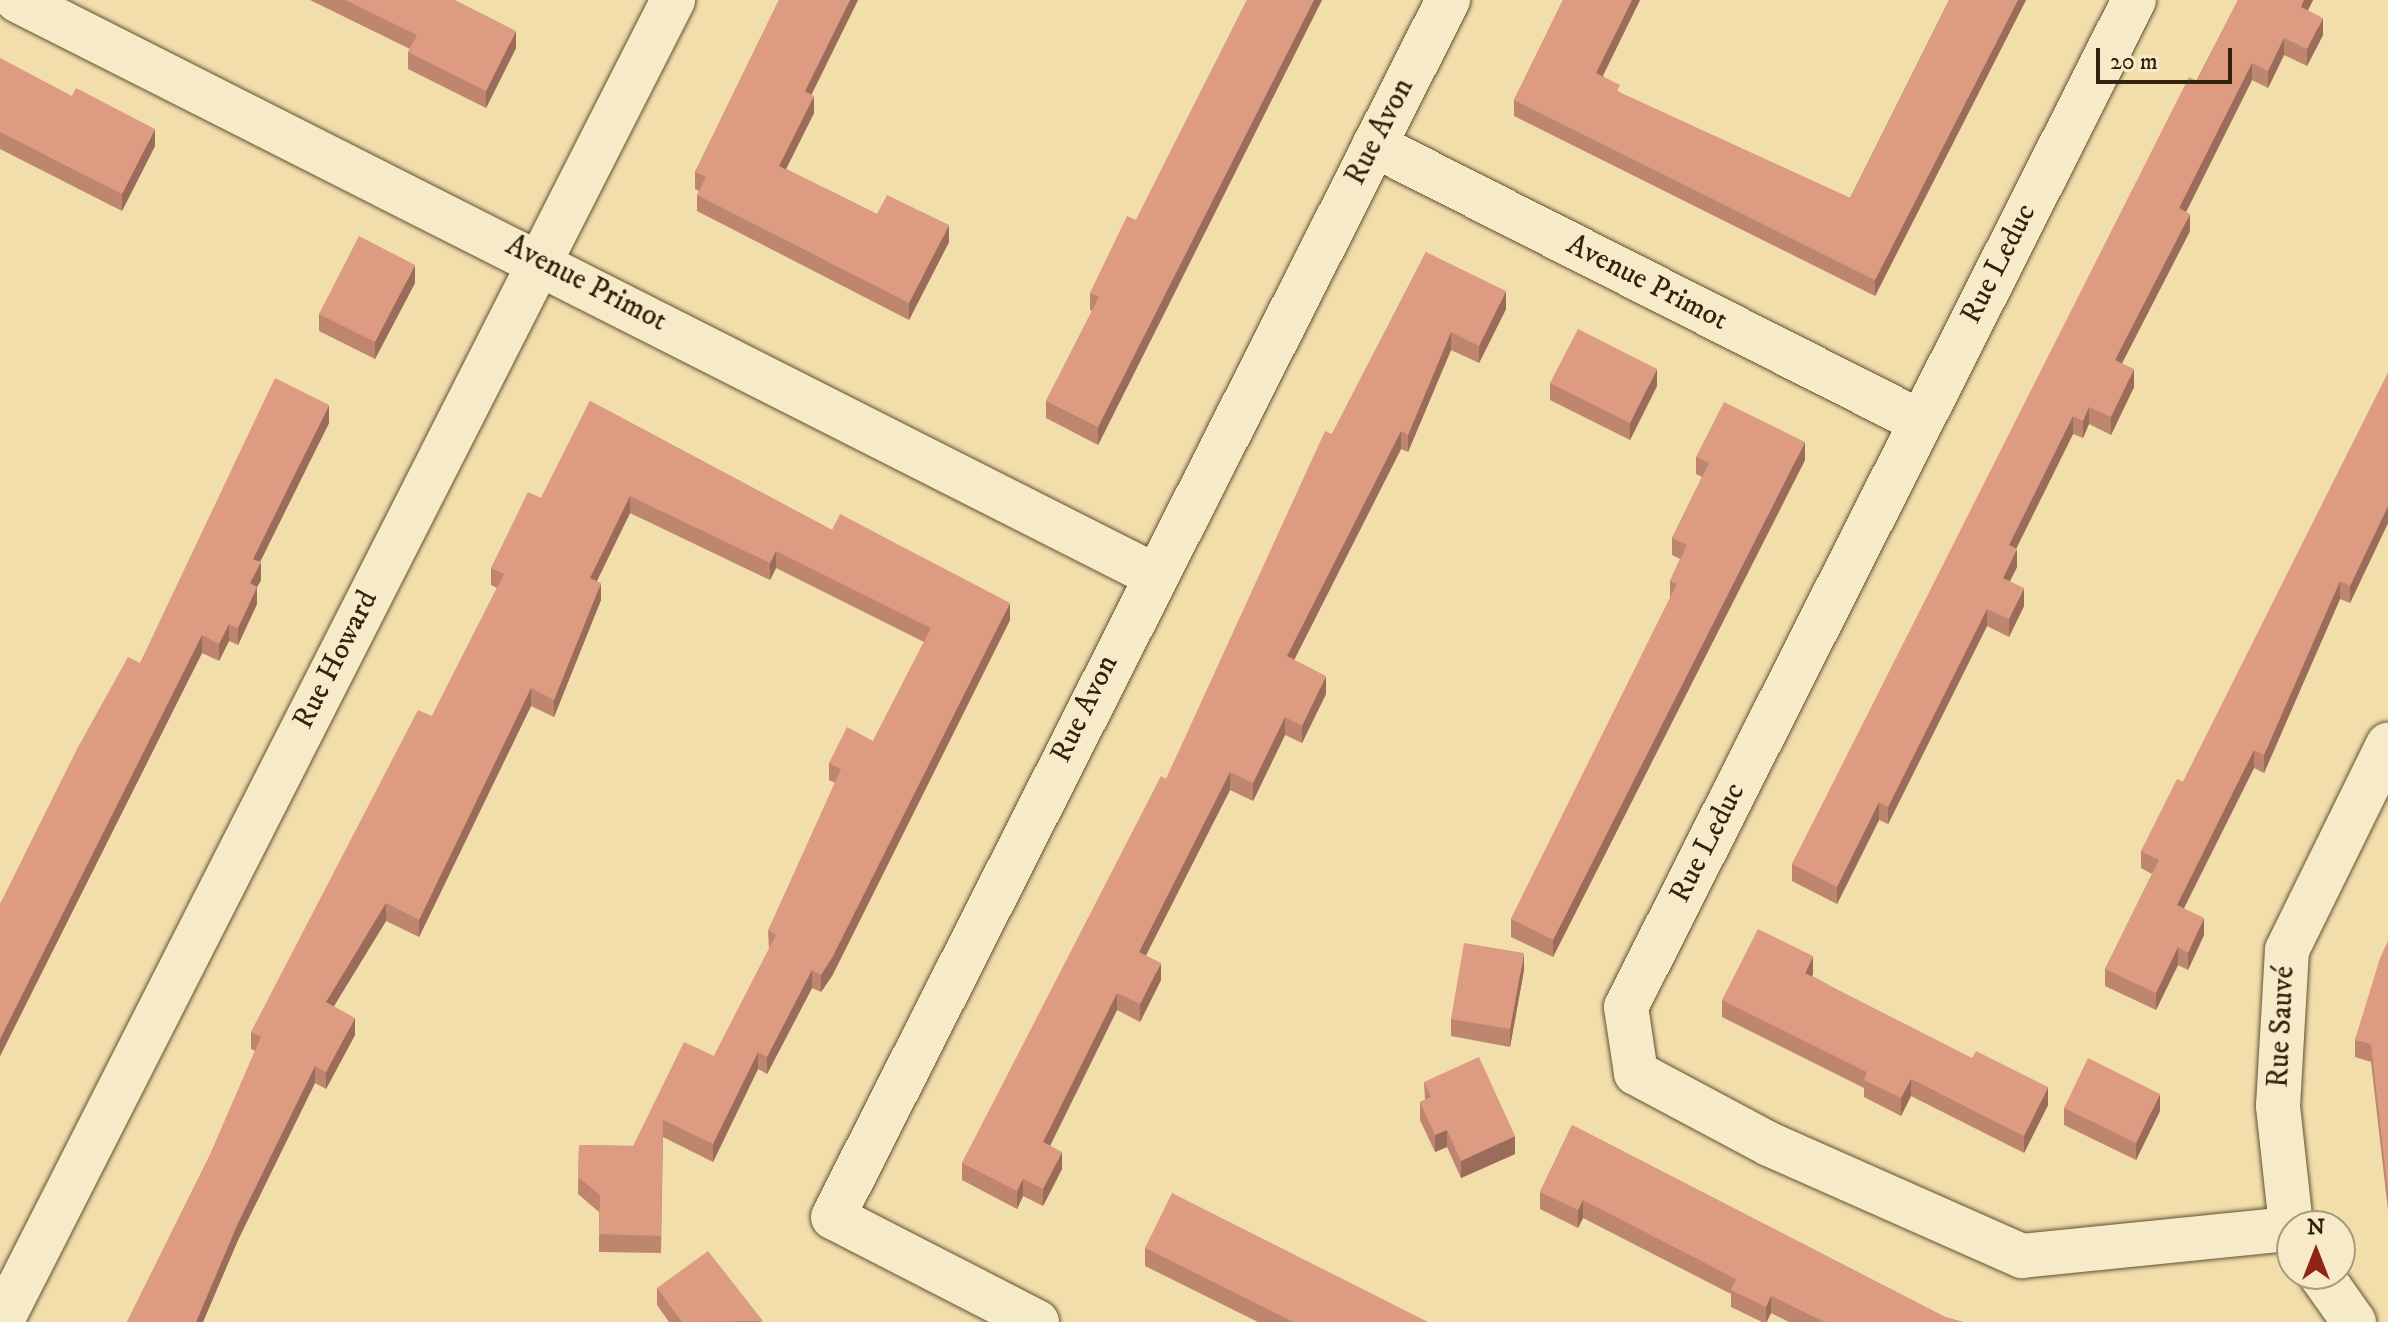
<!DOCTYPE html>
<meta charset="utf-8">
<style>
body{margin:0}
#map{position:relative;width:2388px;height:1322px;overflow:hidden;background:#f2deab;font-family:"IM FELL DW Pica",serif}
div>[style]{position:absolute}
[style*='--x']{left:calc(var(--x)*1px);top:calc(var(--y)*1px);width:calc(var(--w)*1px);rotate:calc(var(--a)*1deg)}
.roads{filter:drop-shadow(0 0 2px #635235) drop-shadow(0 0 2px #635235)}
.minor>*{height:44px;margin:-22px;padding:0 22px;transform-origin:22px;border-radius:22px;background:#f7eac8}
.wall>*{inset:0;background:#be856f}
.shaded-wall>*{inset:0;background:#9b6c5a}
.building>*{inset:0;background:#dd9b81}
span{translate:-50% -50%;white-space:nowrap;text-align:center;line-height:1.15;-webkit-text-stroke:6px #f7eac8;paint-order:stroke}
.street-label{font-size:30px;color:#33230e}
.north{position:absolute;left:2276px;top:1210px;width:80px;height:80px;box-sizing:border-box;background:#f7eac8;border:2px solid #a99a7e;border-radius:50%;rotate:0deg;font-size:22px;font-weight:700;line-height:32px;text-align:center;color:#33230e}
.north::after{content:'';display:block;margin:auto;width:28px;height:36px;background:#8f2418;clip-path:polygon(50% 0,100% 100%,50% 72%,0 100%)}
.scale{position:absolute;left:2096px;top:48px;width:136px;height:36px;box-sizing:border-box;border:4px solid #33230e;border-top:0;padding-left:10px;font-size:24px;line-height:28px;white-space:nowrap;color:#33230e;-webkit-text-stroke:6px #f7eac8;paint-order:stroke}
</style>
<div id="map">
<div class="roads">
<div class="minor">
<div style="--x:17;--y:0;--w:1272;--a:26.83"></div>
<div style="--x:2134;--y:0;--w:1128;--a:116.77"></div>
<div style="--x:1626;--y:1007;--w:67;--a:81.4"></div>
<div style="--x:1636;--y:1073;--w:151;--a:28.1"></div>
<div style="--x:1769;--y:1144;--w:277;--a:23.9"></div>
<div style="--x:2022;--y:1256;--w:267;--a:-5.8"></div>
<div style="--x:1374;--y:145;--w:611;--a:26.86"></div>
<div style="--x:2292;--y:1235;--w:130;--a:-96.2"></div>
<div style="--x:2278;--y:1106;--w:156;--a:-86.7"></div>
<div style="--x:2287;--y:950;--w:229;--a:-63.8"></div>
<div style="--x:2320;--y:1274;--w:59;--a:54.7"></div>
<div style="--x:1;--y:1322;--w:1483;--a:-63.05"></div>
<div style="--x:1037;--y:1322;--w:229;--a:-152.8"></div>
<div style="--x:833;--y:1217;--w:1364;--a:-63.19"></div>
</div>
</div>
<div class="wall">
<div style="clip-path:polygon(310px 0,455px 0,516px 48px,486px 108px,408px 69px,408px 52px,410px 49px)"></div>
<div style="clip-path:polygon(779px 0,858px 0,811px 94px,814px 113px,786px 169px,877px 214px,949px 242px,909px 320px,697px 211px,697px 195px,699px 191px,695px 189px,695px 172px)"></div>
<div style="clip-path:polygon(1247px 0,1322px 0,1098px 445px,1046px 418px,1046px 401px,1092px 311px,1090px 310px,1090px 293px,1136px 220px)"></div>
<div style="clip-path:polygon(1563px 0,1640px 0,1603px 76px,1620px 93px,1850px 198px,1949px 0,2026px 0,1875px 296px,1514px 116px,1514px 100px)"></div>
<div style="clip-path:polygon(2238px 0,2313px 0,2308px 10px,2323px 35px,2307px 66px,2284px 55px,2268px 88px,2252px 80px,2186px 212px,2190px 231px,2122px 363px,2134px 387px,2111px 435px,2089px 424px,2083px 438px,2073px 434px,2016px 549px,2017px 567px,2010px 581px,2024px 606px,2009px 637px,1987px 626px,1888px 824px,1879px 820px,1837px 904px,1792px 881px,1792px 864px)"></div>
<div style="clip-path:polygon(0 58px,155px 146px,122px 211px,0 149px)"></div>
<div style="clip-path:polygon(1426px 252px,1506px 309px,1479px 363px,1451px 350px,1408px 452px,1401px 449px,1294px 660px,1326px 694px,1302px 743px,1285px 735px,1253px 801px,1230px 790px,1146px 955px,1161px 980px,1140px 1022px,1117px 1010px,1050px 1146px,1062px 1169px,1043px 1206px,1023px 1196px,1017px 1209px,962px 1180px,962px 1163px,1166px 779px,1332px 434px)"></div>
<div style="clip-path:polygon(415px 283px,375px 359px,319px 331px,319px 314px)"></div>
<div style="clip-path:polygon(2388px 373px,2388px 523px,2350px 603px,2340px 599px,2264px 773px,2254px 768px,2184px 908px,2204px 935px,2188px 970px,2178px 965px,2156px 1010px,2105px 986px,2105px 969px,2152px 874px,2141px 868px,2141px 851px,2183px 782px)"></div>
<div style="clip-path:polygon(1550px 383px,1657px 386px,1630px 440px,1550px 400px)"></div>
<div style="clip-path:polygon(590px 401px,832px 530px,1010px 620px,832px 976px,821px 992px,812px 988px,767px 1074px,758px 1069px,713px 1162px,663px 1137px,661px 1253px,599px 1252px,599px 1212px,578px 1194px,579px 1145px,633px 1146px,714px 1056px,769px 949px,768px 931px,835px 783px,829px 780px,829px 763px,873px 741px,924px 642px,776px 568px,770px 580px,630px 513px,597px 581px,601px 600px,554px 717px,531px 706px,419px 937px,386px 921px,334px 1006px,355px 1035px,326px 1089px,315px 1083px,238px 1240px,203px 1322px,127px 1322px,210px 1155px,255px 1051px,251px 1049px,251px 1032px,432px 716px,497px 588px,491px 585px,491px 568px,541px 498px)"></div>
<div style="clip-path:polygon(329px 423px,260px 562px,261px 580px,257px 587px,257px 604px,238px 645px,229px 641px,219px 661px,202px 653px,0 1056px,0 904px,140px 663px)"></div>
<div style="clip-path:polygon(1696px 457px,1805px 460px,1553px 957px,1511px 937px,1511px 919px,1670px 598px,1670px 581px,1680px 559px,1672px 555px,1672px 538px,1702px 477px,1696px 474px)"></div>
<div style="clip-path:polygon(2388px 941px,2388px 1210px,2371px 1062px,2355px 1057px,2355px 1040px)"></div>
<div style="clip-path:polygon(1524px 970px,1510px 1047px,1451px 1036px,1451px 1019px)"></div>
<div style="clip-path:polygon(1813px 974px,1812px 976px,2048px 1105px,2024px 1153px,1911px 1096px,1901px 1116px,1864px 1097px,1864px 1088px,1722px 1017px,1722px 1000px)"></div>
<div style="clip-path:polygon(1424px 1082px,1515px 1154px,1461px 1178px,1447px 1147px,1435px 1152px,1420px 1120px,1420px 1102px,1425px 1100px)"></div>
<div style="clip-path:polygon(2064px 1108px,2160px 1111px,2136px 1160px,2064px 1125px)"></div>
<div style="clip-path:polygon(1572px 1125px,1945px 1317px,1963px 1322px,1789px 1322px,1771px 1313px,1767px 1322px,1762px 1322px,1731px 1307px,1731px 1294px,1583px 1218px,1578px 1228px,1540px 1209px,1540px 1192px)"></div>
<div style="clip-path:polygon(1145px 1248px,1428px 1322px,1258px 1322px,1145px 1266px)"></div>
<div style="clip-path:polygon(657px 1288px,763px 1322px,669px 1322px,657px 1305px)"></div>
</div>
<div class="shaded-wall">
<div style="clip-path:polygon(850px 0,858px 0,805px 108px,805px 91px)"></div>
<div style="clip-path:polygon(1314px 0,1322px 0,1098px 445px,1098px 427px)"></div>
<div style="clip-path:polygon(1632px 0,1640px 0,1596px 89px,1596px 73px)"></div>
<div style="clip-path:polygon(2018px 0,2026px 0,1875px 296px,1875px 280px)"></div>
<div style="clip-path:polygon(2304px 0,2313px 0,2301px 24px,2301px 7px)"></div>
<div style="clip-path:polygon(2323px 18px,2323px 35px,2307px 66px,2307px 49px)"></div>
<div style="clip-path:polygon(516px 31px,516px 48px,486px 108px,486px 91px)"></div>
<div style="clip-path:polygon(2284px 38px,2284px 55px,2268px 88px,2268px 71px)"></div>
<div style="clip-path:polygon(2252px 63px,2252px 80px,2179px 226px,2179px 208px)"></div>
<div style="clip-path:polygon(814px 96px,814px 113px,779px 183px,779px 166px)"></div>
<div style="clip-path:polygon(155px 129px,155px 146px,122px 211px,122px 194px)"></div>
<div style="clip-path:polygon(2190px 214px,2190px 231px,2115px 377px,2115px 360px)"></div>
<div style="clip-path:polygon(949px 225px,949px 242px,909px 320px,909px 303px)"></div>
<div style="clip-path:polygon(415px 265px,415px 283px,375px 359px,375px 342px)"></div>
<div style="clip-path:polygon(1506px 291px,1506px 309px,1479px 363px,1479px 346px)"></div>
<div style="clip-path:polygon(1451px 332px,1451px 350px,1408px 452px,1408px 435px)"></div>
<div style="clip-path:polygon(1657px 369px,1657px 386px,1630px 440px,1630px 423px)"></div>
<div style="clip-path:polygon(2134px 369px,2134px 387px,2111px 435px,2111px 417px)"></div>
<div style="clip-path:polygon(329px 405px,329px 423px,253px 576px,253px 559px)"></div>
<div style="clip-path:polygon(2089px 407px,2089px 424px,2083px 438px,2083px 421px)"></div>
<div style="clip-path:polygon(2073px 416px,2073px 434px,2009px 563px,2009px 545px)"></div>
<div style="clip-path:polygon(1401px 431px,1401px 449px,1287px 674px,1287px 656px)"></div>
<div style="clip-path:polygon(1805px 442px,1805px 460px,1553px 957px,1553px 940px)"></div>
<div style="clip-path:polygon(630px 496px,630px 513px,590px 595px,590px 578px)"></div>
<div style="clip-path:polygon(2388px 506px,2388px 523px,2350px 603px,2350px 586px)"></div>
<div style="clip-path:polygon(2017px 549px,2017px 567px,2003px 595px,2003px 578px)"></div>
<div style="clip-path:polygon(776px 551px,776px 568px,770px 580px,770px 563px)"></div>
<div style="clip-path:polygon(261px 562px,261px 580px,250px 600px,250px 583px)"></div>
<div style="clip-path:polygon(2340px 581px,2340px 599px,2264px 773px,2264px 755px)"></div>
<div style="clip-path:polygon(601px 583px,601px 600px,554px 717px,554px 700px)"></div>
<div style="clip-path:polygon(257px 587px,257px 604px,238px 645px,238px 628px)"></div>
<div style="clip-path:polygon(2024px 588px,2024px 606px,2009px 637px,2009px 619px)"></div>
<div style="clip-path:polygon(1010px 603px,1010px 620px,832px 976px,821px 992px,821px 975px)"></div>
<div style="clip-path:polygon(1987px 609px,1987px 626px,1888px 824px,1888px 807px)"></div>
<div style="clip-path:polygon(229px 624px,229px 641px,219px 661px,219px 644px)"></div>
<div style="clip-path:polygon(202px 635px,202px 653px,0 1056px,0 1039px)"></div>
<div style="clip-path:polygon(1326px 676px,1326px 694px,1302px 743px,1302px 726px)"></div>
<div style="clip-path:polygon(531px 688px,531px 706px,419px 937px,419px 920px)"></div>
<div style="clip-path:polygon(1285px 717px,1285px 735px,1253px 801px,1253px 783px)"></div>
<div style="clip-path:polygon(2254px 750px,2254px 768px,2177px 922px,2177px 905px)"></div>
<div style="clip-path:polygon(1230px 772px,1230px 790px,1139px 969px,1139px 952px)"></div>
<div style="clip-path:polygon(1879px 802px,1879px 820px,1837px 904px,1837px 887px)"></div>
<div style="clip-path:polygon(386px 903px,386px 921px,326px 1019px,326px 1002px)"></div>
<div style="clip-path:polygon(2204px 918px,2204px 935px,2188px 970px,2188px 953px)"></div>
<div style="clip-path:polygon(2178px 947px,2178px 965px,2156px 1010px,2156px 993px)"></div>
<div style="clip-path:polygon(1524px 953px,1524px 970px,1510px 1047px,1510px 1029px)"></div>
<div style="clip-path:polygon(1813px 956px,1813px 974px,1805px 990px,1805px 973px)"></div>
<div style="clip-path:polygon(1161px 963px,1161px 980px,1140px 1022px,1140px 1004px)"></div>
<div style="clip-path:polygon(812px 970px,812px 988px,767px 1074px,767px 1057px)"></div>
<div style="clip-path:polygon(1117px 993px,1117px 1010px,1043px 1160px,1043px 1142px)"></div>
<div style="clip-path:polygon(355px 1018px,355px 1035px,326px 1089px,326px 1072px)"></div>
<div style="clip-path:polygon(758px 1052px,758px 1069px,713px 1162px,713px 1144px)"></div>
<div style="clip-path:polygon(315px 1066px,315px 1083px,238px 1240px,203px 1322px,196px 1322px,238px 1223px)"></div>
<div style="clip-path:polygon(1911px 1079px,1911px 1096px,1901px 1116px,1901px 1098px)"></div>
<div style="clip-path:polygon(2048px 1087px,2048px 1105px,2024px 1153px,2024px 1136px)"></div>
<div style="clip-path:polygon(2160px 1094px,2160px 1111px,2136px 1160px,2136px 1143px)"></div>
<div style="clip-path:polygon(1447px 1130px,1447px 1147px,1435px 1152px,1435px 1135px)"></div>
<div style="clip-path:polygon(1515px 1136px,1515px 1154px,1461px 1178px,1461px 1161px)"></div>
<div style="clip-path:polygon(1062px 1152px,1062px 1169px,1043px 1206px,1043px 1189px)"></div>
<div style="clip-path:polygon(1023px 1179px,1023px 1196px,1017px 1209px,1017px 1191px)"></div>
<div style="clip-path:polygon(1583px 1200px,1583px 1218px,1578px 1228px,1578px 1210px)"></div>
<div style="clip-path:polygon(1771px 1296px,1771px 1313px,1766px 1322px,1766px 1307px)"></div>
</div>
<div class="building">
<div style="clip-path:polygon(345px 0,455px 0,516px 31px,486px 91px,408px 52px,417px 35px)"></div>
<div style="clip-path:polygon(779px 0,850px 0,805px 91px,814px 96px,779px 166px,877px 214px,887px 195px,949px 225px,909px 303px,697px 195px,706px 177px,695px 172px)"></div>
<div style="clip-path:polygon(1247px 0,1314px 0,1098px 427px,1046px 401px,1099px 297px,1090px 293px,1127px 216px,1136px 220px)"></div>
<div style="clip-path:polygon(1563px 0,1632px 0,1596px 73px,1620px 85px,1617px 91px,1850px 198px,1949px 0,2018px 0,1875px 280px,1514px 100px)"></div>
<div style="clip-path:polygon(2238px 0,2304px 0,2301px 7px,2323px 18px,2307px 49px,2284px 38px,2268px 71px,2252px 63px,2179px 208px,2190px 214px,2115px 360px,2134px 369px,2111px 417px,2089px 407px,2083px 421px,2073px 416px,2009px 545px,2017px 549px,2003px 578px,2024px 588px,2009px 619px,1987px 609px,1888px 807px,1879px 802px,1837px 887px,1792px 864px,2189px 77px,2197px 81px)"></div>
<div style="clip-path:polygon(0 58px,72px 96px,76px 88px,155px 129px,122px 194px,0 132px)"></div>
<div style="clip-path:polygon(359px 236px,415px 265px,375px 342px,319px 314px)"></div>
<div style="clip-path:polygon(1426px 252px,1506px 291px,1479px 346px,1451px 332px,1408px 435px,1401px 431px,1287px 656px,1326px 676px,1302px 726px,1285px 717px,1253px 783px,1230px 772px,1139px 952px,1161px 963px,1140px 1004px,1117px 993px,1043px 1142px,1062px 1152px,1043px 1189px,1023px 1179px,1017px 1191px,962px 1163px,1161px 776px,1166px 779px,1325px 431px,1332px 434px)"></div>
<div style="clip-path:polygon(1578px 329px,1657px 369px,1630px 423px,1550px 383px)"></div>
<div style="clip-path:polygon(2388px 373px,2388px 506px,2350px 586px,2340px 581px,2264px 755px,2254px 750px,2177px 905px,2204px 918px,2188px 953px,2178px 947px,2156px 993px,2105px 969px,2159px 860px,2141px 851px,2177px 779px,2183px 782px)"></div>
<div style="clip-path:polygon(275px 378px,329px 405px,253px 559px,261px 562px,250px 583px,257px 587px,238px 628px,229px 624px,219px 644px,202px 635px,0 1039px,0 904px,77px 749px,128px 657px,140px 663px)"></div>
<div style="clip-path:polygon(590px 401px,832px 530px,840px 514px,1010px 603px,832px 958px,821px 975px,812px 970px,767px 1057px,758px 1052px,713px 1144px,663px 1120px,661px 1236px,599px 1234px,600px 1195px,578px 1177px,579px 1145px,633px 1146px,684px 1042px,714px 1056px,776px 935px,768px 931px,841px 769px,829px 763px,847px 727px,873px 741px,931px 628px,776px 551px,770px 563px,630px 496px,590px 578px,601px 583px,554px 700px,531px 688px,419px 920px,386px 903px,326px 1002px,355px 1018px,326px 1072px,315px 1066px,238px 1223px,196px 1322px,127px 1322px,210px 1155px,261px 1037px,251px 1032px,418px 710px,432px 716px,504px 574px,491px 568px,528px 492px,541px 498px)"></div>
<div style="clip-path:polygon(1724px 402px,1805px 442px,1553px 940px,1511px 919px,1677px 584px,1670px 581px,1687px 545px,1672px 538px,1709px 463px,1696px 457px)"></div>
<div style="clip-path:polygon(1758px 929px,1813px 956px,1805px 973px,1972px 1058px,1976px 1051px,2048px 1087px,2024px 1136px,1911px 1079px,1901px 1098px,1864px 1080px,1867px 1072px,1722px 1000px)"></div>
<div style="clip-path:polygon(2388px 941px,2388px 1193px,2371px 1044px,2355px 1040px,2380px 958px)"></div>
<div style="clip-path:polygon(1464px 943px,1524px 953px,1510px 1029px,1451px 1019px)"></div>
<div style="clip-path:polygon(1479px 1057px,1515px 1136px,1461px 1161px,1447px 1130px,1435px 1135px,1420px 1102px,1431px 1097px,1424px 1082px)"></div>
<div style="clip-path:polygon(2088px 1058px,2160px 1094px,2136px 1143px,2064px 1108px)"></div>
<div style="clip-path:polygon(1572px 1125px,1945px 1317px,1963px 1322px,1825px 1322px,1771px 1296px,1766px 1307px,1731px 1290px,1736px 1279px,1583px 1200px,1578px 1210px,1540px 1192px)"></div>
<div style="clip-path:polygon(1172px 1193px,1428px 1322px,1293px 1322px,1145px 1248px)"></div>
<div style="clip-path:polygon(708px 1251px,763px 1321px,682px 1322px,657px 1288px)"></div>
</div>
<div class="street-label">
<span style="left:1380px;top:132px;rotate:-63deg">Rue Avon</span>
<span style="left:1999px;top:264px;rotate:-63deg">Rue Leduc</span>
<span style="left:1647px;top:283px;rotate:27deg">Avenue Primot</span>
<span style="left:586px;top:284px;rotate:27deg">Avenue Primot</span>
<span style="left:336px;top:660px;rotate:-63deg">Rue Howard</span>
<span style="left:1085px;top:709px;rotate:-64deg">Rue Avon</span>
<span style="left:1708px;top:843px;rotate:-63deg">Rue Leduc</span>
<span style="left:2282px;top:1027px;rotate:-87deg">Rue Sauvé</span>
</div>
<div class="north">N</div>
<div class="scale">20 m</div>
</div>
